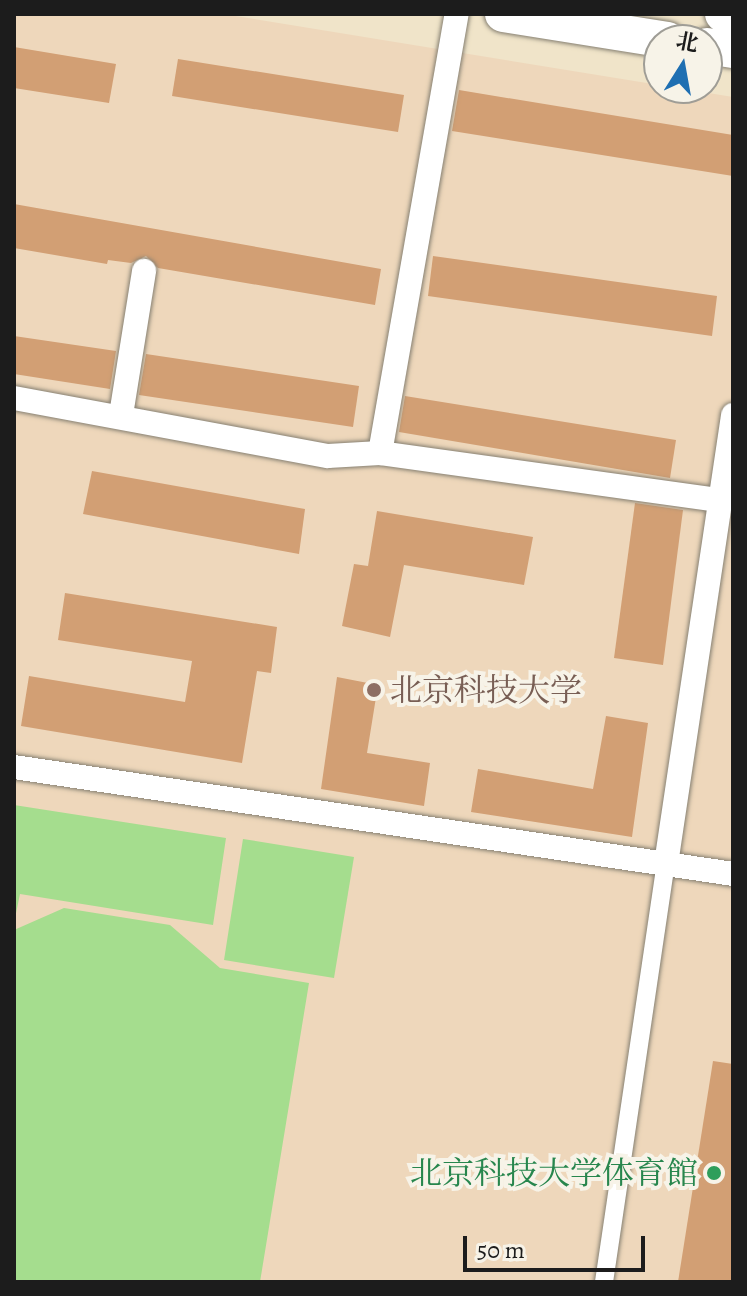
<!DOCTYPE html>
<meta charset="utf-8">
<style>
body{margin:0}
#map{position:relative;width:747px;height:1296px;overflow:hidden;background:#f0e4c9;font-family:Alegreya,"Noto Serif SC",serif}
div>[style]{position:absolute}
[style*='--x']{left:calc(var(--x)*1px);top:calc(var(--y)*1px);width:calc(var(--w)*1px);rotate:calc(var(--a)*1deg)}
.built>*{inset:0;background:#eed7bb}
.green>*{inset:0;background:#a5dd8e}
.building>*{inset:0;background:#d29f74}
.roads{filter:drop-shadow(0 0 2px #868072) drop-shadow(0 0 2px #868072)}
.pedestrian>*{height:18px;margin:-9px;padding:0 9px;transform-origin:9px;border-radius:9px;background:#fff}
.minor>*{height:24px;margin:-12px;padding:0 12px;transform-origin:12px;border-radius:12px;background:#fff}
.secondary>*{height:36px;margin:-18px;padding:0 18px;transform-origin:18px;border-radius:18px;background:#fff}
.dots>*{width:22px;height:22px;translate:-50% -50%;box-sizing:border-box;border:4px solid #f7f3e8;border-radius:50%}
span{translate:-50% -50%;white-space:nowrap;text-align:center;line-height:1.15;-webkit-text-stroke:8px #f7f3e8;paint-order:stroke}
.education-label{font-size:32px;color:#785e54}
.left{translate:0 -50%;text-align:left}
.leisure-label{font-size:32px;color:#27864d}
.right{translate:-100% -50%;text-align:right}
.frame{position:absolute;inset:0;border:16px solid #1c1c1c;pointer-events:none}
.north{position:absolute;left:643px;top:24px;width:80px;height:80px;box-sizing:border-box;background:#f7f3e8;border:2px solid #9f9d96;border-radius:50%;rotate:11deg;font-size:22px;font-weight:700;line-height:32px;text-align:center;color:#1c1c1c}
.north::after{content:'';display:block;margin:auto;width:28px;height:36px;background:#1f6fb2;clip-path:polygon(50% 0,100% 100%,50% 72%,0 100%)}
.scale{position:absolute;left:463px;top:1236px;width:182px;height:36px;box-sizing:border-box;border:4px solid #1c1c1c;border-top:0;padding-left:10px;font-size:24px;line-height:28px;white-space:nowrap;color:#1c1c1c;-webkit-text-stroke:6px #f7f3e8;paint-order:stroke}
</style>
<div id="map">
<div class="built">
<div style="clip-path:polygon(14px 14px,223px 14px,733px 97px,733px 1282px,14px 1282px)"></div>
</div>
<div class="green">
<div style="clip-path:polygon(14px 805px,226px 838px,213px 925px,20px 894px,14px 923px)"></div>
<div style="clip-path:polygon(243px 839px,354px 857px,334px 978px,224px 960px)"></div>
<div style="clip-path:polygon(64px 908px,170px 925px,220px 968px,309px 983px,260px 1282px,14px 1282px,14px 930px)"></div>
</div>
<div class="building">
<div style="clip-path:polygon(14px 47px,116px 64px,109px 103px,14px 88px)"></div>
<div style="clip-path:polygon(178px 59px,404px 95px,398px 132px,172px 96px)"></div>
<div style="clip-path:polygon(459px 90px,733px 135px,733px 176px,452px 131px)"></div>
<div style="clip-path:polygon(14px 204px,381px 269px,375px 305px,158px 268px,146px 256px,131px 263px,108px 260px,107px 264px,14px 248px)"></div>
<div style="clip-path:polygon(433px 256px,717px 296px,712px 336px,428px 296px)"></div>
<div style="clip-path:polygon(14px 336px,116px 351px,110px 389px,14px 374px)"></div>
<div style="clip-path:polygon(146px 354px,359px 386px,353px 427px,139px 395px)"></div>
<div style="clip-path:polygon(405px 396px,676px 440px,670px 478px,399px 432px)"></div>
<div style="clip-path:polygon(92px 471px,305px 509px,299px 554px,83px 514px)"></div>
<div style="clip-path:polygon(635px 503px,683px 510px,663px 665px,614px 658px)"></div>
<div style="clip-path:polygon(377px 511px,533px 537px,524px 585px,404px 565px,390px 637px,342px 626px,354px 564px,368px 566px)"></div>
<div style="clip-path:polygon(65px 593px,277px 627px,271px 673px,257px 671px,242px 763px,21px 726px,29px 676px,185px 702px,192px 661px,58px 640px)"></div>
<div style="clip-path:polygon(337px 677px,378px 685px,367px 753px,430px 763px,424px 806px,321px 789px)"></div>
<div style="clip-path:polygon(606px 716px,648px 723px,632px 837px,471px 812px,478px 769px,593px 789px)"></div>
<div style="clip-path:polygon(713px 1061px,733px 1064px,733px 1282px,678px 1282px)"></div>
</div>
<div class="roads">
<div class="pedestrian">
<div style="--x:604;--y:1282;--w:423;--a:-81.6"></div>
</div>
<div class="minor">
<div style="--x:14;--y:398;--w:319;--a:10.5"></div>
<div style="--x:328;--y:456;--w:52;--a:-3.3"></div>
<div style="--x:380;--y:453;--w:343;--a:7.9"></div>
<div style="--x:121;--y:415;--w:146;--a:-80.9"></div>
<div style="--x:380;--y:453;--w:446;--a:-80.1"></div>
<div style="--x:14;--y:767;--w:727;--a:8.46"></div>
<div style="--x:666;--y:864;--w:454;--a:-81.5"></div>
</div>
<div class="secondary">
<div style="--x:503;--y:14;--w:167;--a:9"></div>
<div style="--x:723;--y:14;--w:10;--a:11"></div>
<div style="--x:707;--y:46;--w:26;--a:9"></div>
</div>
</div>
<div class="dots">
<div style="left:374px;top:690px;background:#8d6e63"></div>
<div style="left:714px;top:1173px;background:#2e9e5b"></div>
</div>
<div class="education-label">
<span class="left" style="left:390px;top:690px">北京科技大学</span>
</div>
<div class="leisure-label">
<span class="right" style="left:698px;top:1173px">北京科技大学体育館</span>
</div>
<div class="frame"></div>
<div class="north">北</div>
<div class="scale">50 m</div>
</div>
